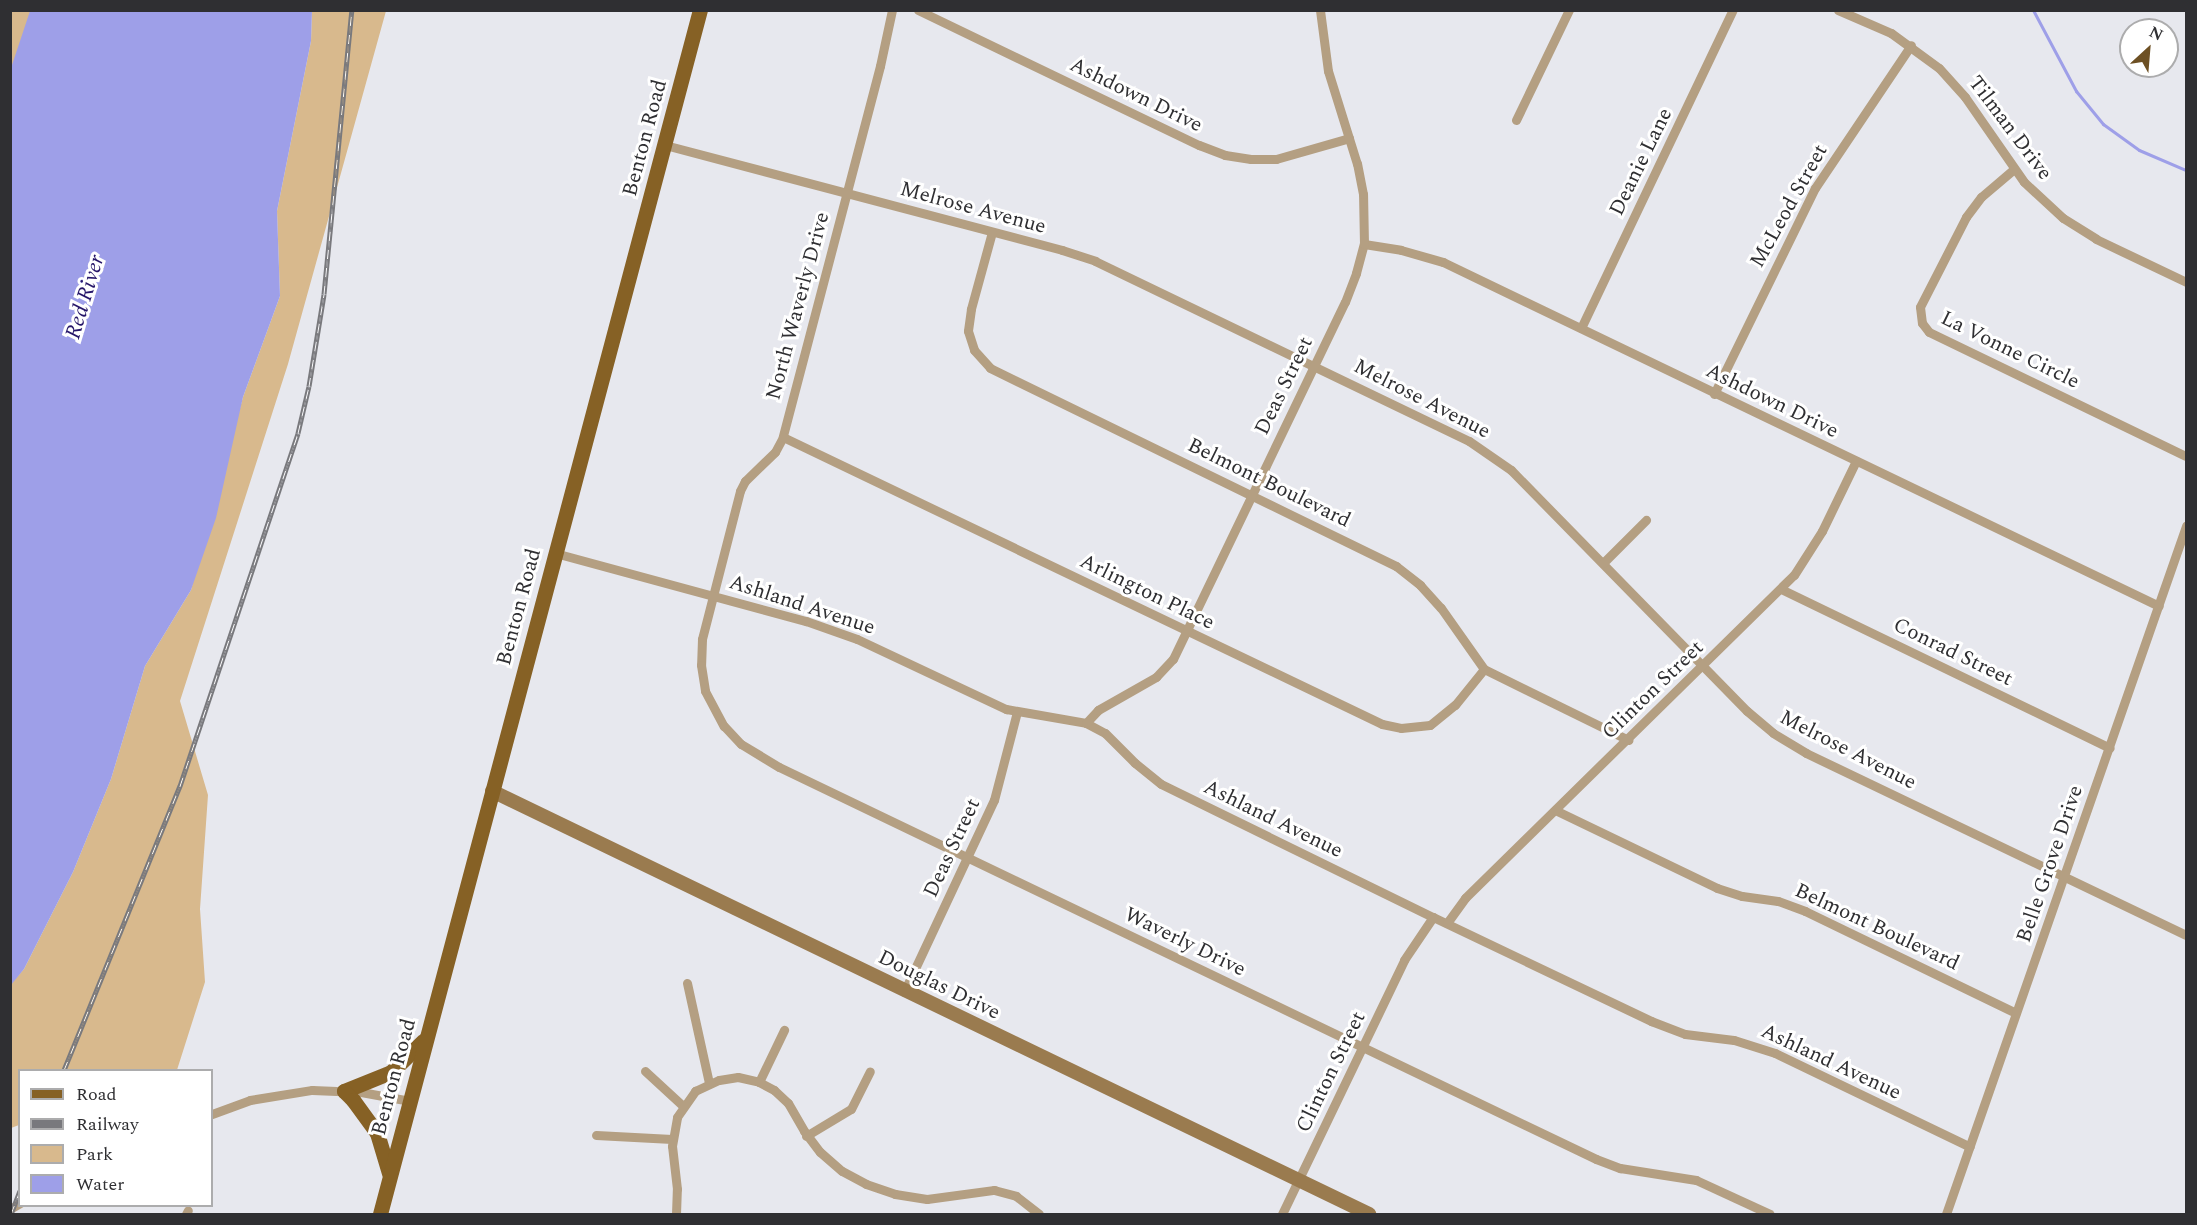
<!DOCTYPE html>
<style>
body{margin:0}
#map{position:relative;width:2197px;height:1225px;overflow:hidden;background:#e7e8ee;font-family:Spectral,serif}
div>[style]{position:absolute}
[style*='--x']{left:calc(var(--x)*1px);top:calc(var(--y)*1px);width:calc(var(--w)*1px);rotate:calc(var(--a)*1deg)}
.green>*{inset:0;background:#d8b98d}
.water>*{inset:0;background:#9e9fe8}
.stream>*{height:3px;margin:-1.5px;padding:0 1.5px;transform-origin:1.5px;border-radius:1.5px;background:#9e9fe8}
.street>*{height:9px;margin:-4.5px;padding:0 4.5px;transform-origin:4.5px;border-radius:4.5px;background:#b49f82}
.secondary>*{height:14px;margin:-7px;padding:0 7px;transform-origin:7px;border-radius:7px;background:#9a7b4f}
.primary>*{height:15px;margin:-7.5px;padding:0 7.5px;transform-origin:7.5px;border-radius:7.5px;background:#866125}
.rail>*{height:5px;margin-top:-2.5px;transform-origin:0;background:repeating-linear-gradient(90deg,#fff 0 9px,#79797d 0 18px);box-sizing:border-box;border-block:2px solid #79797d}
span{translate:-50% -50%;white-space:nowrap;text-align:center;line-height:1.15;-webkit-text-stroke:6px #fff;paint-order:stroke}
.street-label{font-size:21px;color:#2f2f32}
.water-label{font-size:22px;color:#261669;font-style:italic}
.frame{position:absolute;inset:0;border:12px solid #2f2f32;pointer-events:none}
.legend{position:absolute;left:18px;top:1069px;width:195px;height:138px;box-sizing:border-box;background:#fff;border:2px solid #acacad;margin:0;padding:8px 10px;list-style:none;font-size:18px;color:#2f2f32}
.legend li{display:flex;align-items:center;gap:12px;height:30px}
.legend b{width:30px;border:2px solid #acacad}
.north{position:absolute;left:2119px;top:18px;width:60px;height:60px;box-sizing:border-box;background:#fff;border:2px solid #acacad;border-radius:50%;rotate:26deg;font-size:16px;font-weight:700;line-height:24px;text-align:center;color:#2f2f32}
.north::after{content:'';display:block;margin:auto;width:21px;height:27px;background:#6d5024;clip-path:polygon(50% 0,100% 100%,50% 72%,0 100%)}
</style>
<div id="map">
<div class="green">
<div style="clip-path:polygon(11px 11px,31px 11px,11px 72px)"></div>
<div style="clip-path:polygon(312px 11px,386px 11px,288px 364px,180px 701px,208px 795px,200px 909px,205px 982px,177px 1070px,20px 1070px,19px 1125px,11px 1128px,10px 985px,24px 969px,73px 872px,111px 779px,145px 666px,191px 590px,243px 397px,280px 296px,277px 211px,311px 41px)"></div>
</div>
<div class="water">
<div style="clip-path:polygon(30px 11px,312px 11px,311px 41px,277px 211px,280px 296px,243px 397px,216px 518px,191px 590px,145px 666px,111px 779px,73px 872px,24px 969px,11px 985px,10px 71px)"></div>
</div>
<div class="stream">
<div style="--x:2033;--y:10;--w:92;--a:62"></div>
<div style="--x:2076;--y:91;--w:43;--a:50.7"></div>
<div style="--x:2103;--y:124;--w:44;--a:35.8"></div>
<div style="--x:2139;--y:150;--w:51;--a:23.1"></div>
</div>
<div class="street">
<div style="--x:892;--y:10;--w:57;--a:102.1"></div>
<div style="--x:880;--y:66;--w:383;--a:104.7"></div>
<div style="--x:783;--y:437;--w:17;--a:118"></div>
<div style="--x:775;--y:452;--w:42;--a:136"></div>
<div style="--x:745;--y:481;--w:11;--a:117"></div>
<div style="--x:740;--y:491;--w:153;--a:104.4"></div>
<div style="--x:702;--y:639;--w:26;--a:92"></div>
<div style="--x:701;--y:665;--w:26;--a:81"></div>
<div style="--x:705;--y:691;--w:40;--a:62"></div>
<div style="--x:724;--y:726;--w:25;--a:47"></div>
<div style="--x:741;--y:744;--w:44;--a:31.2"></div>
<div style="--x:779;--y:767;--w:906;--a:25.63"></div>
<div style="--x:1596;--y:1159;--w:26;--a:21"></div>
<div style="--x:1620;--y:1168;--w:77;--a:9"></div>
<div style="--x:1696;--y:1180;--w:81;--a:24.7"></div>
<div style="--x:918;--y:10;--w:312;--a:25.7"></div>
<div style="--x:1199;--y:145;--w:28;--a:21"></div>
<div style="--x:1225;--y:155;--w:26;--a:9"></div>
<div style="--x:1251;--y:159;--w:25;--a:0"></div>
<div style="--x:1276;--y:159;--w:76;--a:-16"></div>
<div style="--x:1838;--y:10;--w:58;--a:23.5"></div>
<div style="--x:1891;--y:33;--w:59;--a:36.1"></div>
<div style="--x:1939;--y:68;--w:39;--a:48"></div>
<div style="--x:1965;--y:97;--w:103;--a:55.2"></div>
<div style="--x:2024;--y:182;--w:53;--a:42.7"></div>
<div style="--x:2063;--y:218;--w:39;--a:32"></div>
<div style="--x:2096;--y:239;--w:100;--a:25.5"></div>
<div style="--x:1516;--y:120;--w:122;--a:-64.3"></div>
<div style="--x:665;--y:145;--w:411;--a:14.8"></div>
<div style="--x:1062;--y:250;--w:35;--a:18"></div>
<div style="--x:1095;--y:261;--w:415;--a:25.7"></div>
<div style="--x:1469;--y:441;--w:51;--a:34.6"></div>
<div style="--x:1511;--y:470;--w:337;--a:45.6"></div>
<div style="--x:1747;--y:711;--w:34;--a:40"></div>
<div style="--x:1773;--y:733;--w:39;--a:31"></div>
<div style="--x:1806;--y:753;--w:421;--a:25.6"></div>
<div style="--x:2014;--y:169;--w:43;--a:139.7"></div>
<div style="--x:1981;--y:197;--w:25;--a:127"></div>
<div style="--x:1966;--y:217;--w:101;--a:117.1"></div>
<div style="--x:1920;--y:307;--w:16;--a:83"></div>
<div style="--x:1922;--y:323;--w:11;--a:52"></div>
<div style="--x:1929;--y:332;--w:285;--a:25.8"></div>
<div style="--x:992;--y:232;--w:80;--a:105.3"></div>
<div style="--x:971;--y:309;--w:22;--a:98"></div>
<div style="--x:968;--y:331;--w:20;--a:72"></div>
<div style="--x:974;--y:350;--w:24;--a:48"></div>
<div style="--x:990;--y:368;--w:452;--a:26"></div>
<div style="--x:1396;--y:566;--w:31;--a:38"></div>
<div style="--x:1420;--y:585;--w:31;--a:48"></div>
<div style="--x:1441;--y:608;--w:75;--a:54.8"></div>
<div style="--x:1484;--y:669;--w:161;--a:26.2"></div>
<div style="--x:1364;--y:244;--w:37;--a:9"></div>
<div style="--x:1401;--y:250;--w:44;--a:15.9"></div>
<div style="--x:1443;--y:262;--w:794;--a:25.66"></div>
<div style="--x:1581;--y:328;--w:352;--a:-64.5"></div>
<div style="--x:1714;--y:394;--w:229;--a:-63.9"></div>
<div style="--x:1815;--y:188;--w:172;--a:-56.1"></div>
<div style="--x:783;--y:437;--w:664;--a:25.6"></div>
<div style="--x:1382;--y:724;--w:19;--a:12"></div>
<div style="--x:1401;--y:728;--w:29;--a:-6"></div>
<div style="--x:1430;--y:725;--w:32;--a:-39"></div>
<div style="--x:1455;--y:705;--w:46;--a:-51.1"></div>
<div style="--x:555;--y:553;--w:260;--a:15.2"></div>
<div style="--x:806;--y:621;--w:54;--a:19.4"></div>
<div style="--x:857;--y:639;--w:165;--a:25.2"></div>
<div style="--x:1006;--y:709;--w:81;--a:9.9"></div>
<div style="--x:1086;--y:723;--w:21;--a:28"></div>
<div style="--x:1105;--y:733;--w:42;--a:45"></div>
<div style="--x:1135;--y:763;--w:33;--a:39"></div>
<div style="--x:1161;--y:784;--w:303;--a:26.1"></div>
<div style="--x:1433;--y:917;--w:242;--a:25.5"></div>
<div style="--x:1651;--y:1021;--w:36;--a:21"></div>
<div style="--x:1685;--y:1034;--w:49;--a:7"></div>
<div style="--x:1734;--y:1040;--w:43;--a:17.6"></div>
<div style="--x:1775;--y:1053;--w:216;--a:25.7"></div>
<div style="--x:1603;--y:563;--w:61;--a:-45"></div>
<div style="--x:1781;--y:589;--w:365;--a:25.8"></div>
<div style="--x:1086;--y:723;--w:18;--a:-47"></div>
<div style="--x:1098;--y:710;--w:67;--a:-29.6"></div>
<div style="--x:1156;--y:677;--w:25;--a:-47"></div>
<div style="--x:1173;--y:659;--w:396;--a:-64.3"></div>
<div style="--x:1345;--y:302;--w:31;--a:-69"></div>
<div style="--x:1356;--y:273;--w:30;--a:-75"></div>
<div style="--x:1364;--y:244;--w:50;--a:-91.1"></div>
<div style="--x:1363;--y:194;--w:31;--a:-101"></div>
<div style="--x:1357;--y:164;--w:97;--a:-107.3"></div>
<div style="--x:1328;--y:71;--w:62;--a:-97.5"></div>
<div style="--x:1555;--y:810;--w:180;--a:25.7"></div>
<div style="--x:1717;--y:888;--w:26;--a:18"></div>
<div style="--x:1742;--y:896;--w:36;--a:8"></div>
<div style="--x:1778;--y:901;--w:29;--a:20"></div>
<div style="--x:1805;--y:911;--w:234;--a:25.8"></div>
<div style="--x:1447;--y:923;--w:31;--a:-54"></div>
<div style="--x:1465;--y:898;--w:461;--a:-44.5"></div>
<div style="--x:1794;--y:575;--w:52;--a:-57.5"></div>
<div style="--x:1822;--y:531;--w:78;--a:-64.1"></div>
<div style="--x:687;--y:983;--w:102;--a:77.6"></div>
<div style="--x:904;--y:992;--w:212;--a:-64.9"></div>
<div style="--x:994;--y:800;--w:91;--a:-75.4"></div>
<div style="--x:645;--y:1071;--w:52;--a:42.6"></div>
<div style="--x:759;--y:1082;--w:58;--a:-64.3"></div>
<div style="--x:212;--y:1114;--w:40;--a:-20.2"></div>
<div style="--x:250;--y:1100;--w:63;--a:-9.2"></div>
<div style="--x:312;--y:1090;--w:49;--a:2.3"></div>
<div style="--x:361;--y:1092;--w:50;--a:10.4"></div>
<div style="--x:596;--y:1135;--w:76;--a:3"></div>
<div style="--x:806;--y:1136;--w:52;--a:-31"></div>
<div style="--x:851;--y:1109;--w:42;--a:-63.4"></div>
<div style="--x:10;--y:1209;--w:12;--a:-31"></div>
<div style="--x:186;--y:1214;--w:4;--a:-63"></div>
<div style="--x:676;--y:1214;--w:25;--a:-88"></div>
<div style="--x:677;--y:1189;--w:43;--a:-96.6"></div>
<div style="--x:672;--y:1146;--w:29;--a:-80"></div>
<div style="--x:677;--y:1117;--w:32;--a:-55"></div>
<div style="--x:695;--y:1091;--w:26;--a:-25"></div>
<div style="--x:719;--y:1080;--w:19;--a:-9"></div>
<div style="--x:738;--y:1077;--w:22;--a:13"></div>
<div style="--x:759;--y:1082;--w:17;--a:28"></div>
<div style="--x:774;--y:1090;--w:19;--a:43"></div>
<div style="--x:788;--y:1103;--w:32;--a:60"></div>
<div style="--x:804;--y:1131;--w:26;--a:53"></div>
<div style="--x:820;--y:1152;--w:29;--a:41"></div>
<div style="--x:842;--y:1171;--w:27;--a:28"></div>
<div style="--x:866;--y:1184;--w:31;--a:19"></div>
<div style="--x:895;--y:1194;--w:32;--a:9"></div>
<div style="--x:927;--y:1199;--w:68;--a:-7.7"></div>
<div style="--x:994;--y:1190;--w:23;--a:15"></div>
<div style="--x:1016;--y:1196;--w:29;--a:38"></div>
<div style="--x:1282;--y:1214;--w:282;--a:-64.3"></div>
<div style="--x:1404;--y:960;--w:52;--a:-56"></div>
<div style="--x:1946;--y:1214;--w:729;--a:-70.77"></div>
</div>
<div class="secondary">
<div style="--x:492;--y:791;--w:974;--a:25.75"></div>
</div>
<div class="primary">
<div style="--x:344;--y:1091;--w:51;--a:-22"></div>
<div style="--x:391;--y:1072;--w:45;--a:-44.1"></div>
<div style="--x:344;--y:1091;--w:13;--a:45"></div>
<div style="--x:353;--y:1100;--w:41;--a:54"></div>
<div style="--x:377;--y:1133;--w:42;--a:73.3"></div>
<div style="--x:380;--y:1214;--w:1246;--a:-75.12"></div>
</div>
<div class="rail">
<div style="--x:64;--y:1070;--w:307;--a:-67.8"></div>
<div style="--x:180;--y:786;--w:372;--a:-71.5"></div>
<div style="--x:298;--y:433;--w:48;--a:-76.8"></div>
<div style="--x:309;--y:386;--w:93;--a:-80.7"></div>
<div style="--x:324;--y:294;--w:285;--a:-84.4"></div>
<div style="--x:11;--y:1214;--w:25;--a:-69"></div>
</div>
<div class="street-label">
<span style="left:1136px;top:95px;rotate:26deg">Ashdown Drive</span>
<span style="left:2010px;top:128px;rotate:53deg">Tilman Drive</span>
<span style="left:645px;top:138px;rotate:-75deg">Benton Road</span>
<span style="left:1641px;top:162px;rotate:-64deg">Deanie Lane</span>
<span style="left:1789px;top:206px;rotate:-61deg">McLeod Street</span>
<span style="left:973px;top:208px;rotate:15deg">Melrose Avenue</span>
<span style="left:798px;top:306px;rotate:-75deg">North Waverly Drive</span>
<span style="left:2010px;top:350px;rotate:26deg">La Vonne Circle</span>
<span style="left:1284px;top:386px;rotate:-64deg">Deas Street</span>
<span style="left:1422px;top:399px;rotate:27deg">Melrose Avenue</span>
<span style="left:1772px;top:401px;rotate:26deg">Ashdown Drive</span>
<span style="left:1269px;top:483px;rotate:26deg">Belmont Boulevard</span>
<span style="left:1147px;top:592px;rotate:26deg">Arlington Place</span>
<span style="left:802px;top:605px;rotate:18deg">Ashland Avenue</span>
<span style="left:519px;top:607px;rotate:-75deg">Benton Road</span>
<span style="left:1953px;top:652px;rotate:26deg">Conrad Street</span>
<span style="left:1653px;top:690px;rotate:-44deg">Clinton Street</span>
<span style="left:1848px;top:750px;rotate:27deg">Melrose Avenue</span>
<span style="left:1273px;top:819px;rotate:26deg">Ashland Avenue</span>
<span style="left:952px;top:848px;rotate:-65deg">Deas Street</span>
<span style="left:2050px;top:864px;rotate:-71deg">Belle Grove Drive</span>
<span style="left:1877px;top:927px;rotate:25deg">Belmont Boulevard</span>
<span style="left:1185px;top:942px;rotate:26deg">Waverly Drive</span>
<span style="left:939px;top:985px;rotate:26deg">Douglas Drive</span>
<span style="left:1831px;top:1062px;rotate:25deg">Ashland Avenue</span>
<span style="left:1331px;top:1072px;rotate:-64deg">Clinton Street</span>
<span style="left:394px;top:1077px;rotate:-75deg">Benton Road</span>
</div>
<div class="water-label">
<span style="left:85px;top:297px;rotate:-73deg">Red River</span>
</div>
<div class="frame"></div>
<ul class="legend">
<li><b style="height:8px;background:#866125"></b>Road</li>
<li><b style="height:8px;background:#79797d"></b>Railway</li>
<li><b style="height:16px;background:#d8b98d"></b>Park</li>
<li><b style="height:16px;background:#9e9fe8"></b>Water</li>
</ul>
<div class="north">N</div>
</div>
